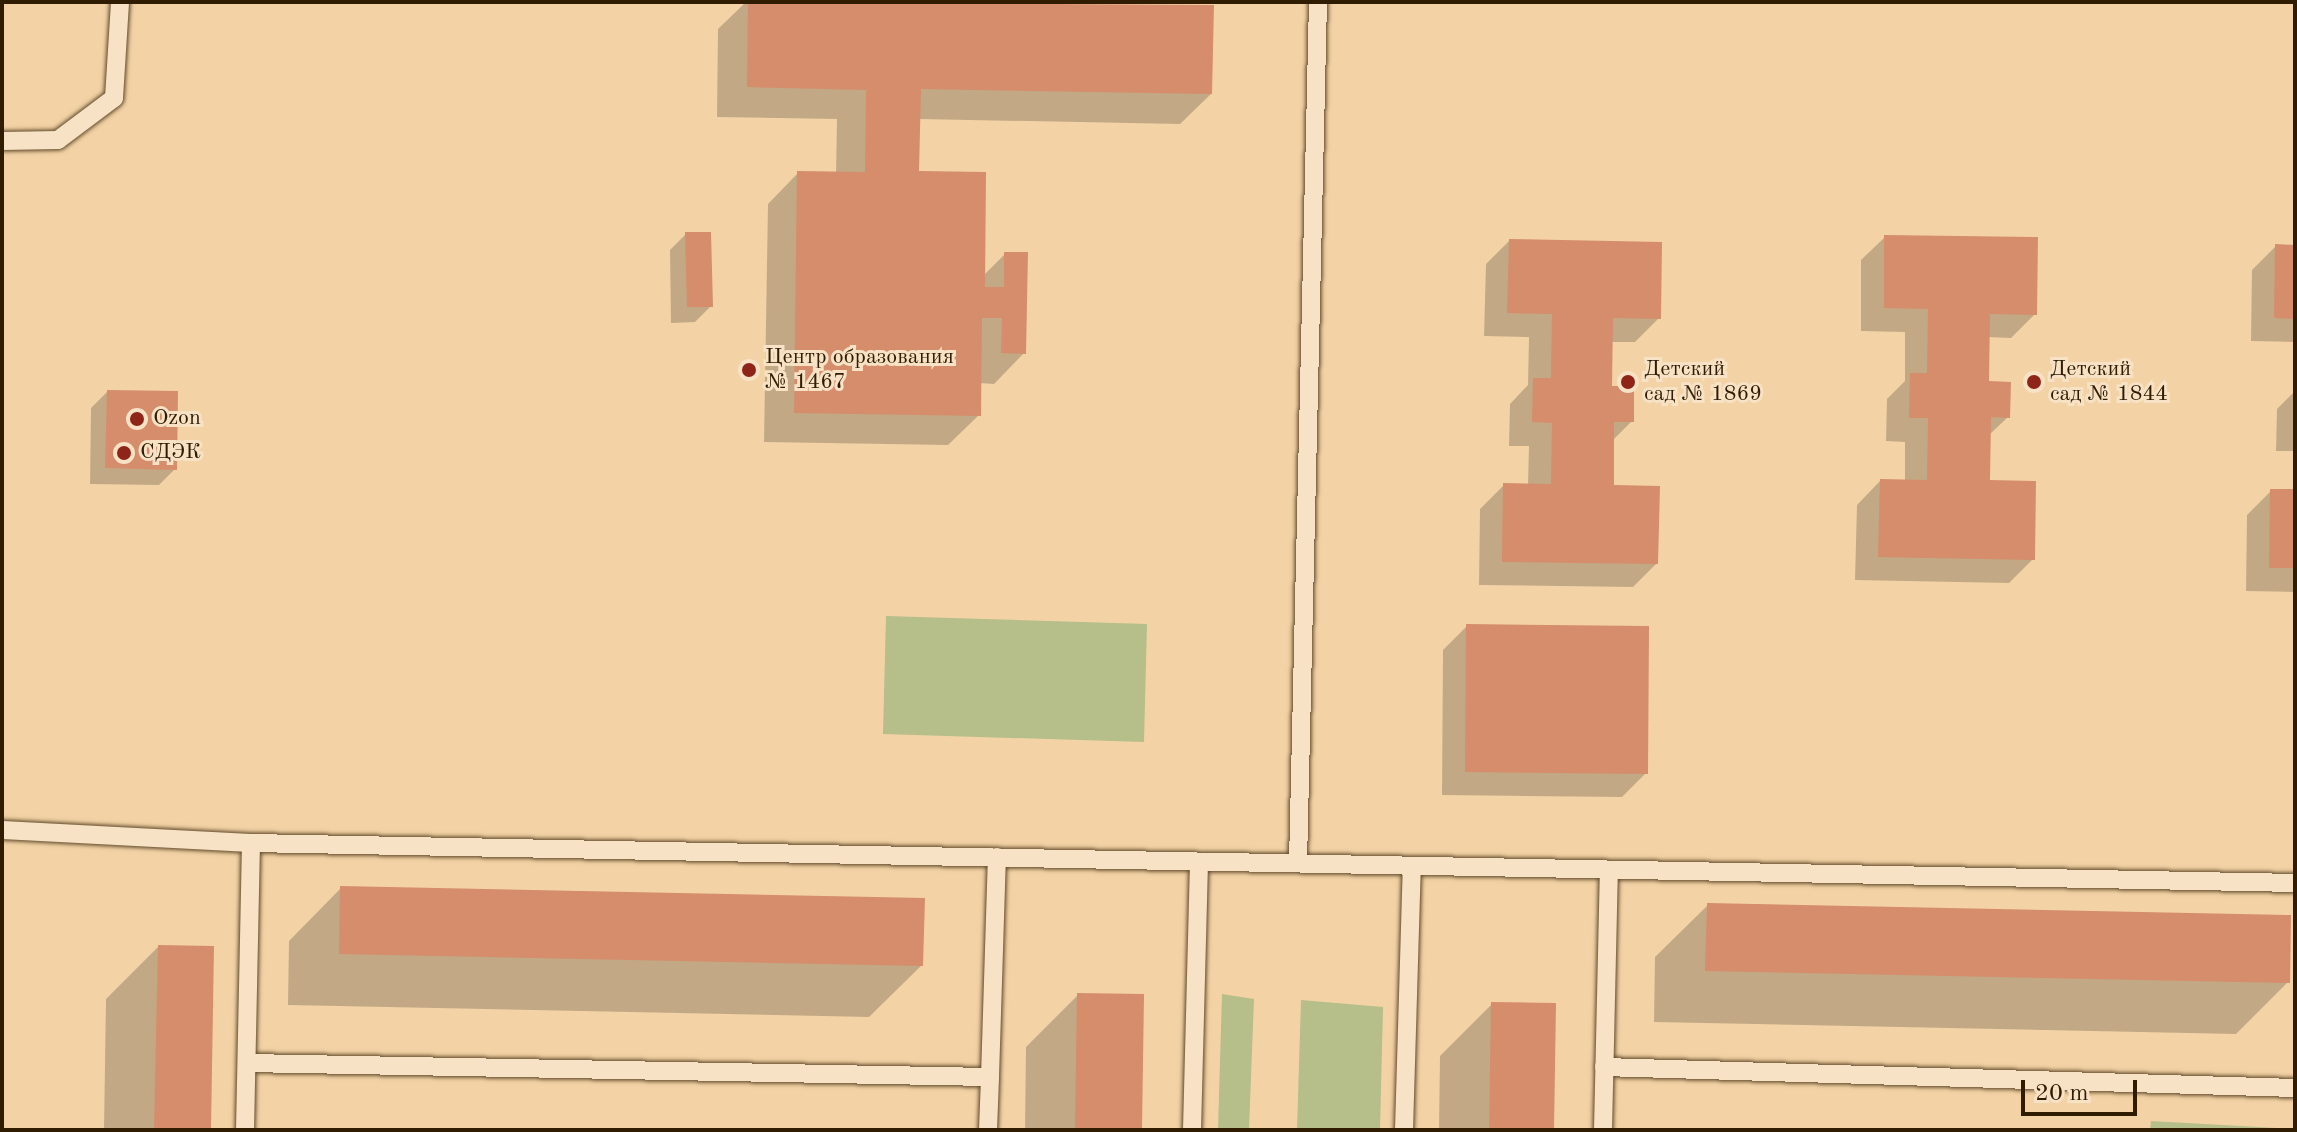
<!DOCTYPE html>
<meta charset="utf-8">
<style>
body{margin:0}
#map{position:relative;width:2297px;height:1132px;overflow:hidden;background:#f3d3a6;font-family:"Old Standard TT",serif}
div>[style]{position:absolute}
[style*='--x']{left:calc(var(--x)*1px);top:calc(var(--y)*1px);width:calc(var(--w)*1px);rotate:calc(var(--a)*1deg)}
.green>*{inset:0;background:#b6be8a}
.shadow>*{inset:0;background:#0003}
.building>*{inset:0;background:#d58d6c}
.roads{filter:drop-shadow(0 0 2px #614a2a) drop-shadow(0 0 2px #614a2a)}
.service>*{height:18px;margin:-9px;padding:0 9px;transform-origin:9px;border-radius:9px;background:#f7e2c5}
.dots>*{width:22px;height:22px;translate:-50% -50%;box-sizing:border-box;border:4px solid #f7e2c5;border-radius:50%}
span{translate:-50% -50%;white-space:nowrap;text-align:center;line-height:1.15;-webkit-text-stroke:6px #f7e2c5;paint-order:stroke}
.poi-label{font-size:22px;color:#301c00}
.left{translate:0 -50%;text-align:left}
.frame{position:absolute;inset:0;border:4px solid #301c00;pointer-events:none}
.scale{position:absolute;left:2021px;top:1080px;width:116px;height:36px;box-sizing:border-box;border:4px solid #301c00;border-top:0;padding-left:10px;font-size:24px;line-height:28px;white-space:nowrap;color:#301c00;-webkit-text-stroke:6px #f7e2c5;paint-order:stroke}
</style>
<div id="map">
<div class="green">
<div style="clip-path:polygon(886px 616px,1147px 624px,1144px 742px,883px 734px)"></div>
<div style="clip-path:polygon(1222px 994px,1254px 999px,1249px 1130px,1218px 1130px)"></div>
<div style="clip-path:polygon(1301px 1000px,1383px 1007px,1380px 1130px,1297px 1130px)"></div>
<div style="clip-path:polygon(2151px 1121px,2277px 1128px,2277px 1130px,2150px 1130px)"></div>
</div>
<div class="shadow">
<div style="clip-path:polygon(746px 2px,1212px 7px,1211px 94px,1180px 124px,918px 119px,917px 173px,983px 276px,1005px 254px,1024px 353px,994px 384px,979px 383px,979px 415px,948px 445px,764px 442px,768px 204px,798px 173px,836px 174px,837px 119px,717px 117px,718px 29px)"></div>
<div style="clip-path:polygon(686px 234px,711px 306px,695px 322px,671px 323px,670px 250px)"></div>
<div style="clip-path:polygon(1885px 237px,2035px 314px,2011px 338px,1987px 337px,1986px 383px,2008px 417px,1988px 436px,1988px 482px,2033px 559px,2009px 583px,1855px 580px,1857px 505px,1880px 481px,1905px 481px,1905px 442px,1886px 441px,1887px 399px,1905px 381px,1905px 332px,1861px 331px,1861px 260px)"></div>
<div style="clip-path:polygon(1509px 241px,1659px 318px,1635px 342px,1611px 342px,1610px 387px,1632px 421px,1612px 441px,1612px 487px,1656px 564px,1633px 587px,1479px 585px,1480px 509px,1504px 485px,1528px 485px,1529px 446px,1509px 446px,1510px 404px,1528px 385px,1529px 337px,1484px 336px,1486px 264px)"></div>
<div style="clip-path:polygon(2276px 246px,2295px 247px,2295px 342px,2251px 341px,2252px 270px)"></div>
<div style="clip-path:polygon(2295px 391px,2295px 451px,2276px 451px,2277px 409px)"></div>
<div style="clip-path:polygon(107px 392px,175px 469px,159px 485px,90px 484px,91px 408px)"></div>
<div style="clip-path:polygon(2295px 465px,2295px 592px,2246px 591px,2247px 515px,2271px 491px,2295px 491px)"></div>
<div style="clip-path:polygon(1467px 626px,1646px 773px,1622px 797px,1442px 795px,1443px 650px)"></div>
<div style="clip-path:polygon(341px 888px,922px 965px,869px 1017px,288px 1005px,289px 941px)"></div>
<div style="clip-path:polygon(1708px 905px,2288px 982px,2236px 1034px,1654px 1022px,1655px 957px)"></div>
<div style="clip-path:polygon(158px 947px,209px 1130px,104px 1130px,106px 999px)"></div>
<div style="clip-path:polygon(1078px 995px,1140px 1130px,1025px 1130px,1026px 1047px)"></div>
<div style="clip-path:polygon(1492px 1004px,1552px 1130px,1439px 1130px,1440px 1056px)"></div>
</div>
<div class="building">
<div style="clip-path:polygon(748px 2px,1214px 5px,1212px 94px,921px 89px,919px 171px,986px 172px,985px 287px,1004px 287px,1004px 252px,1028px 252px,1026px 354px,1001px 353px,1002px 318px,982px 318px,981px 416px,794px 413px,797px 171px,865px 172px,866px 90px,747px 87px)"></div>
<div style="clip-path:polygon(685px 232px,711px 232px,713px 307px,687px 307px)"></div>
<div style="clip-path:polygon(1884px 235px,2038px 237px,2037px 315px,1990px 314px,1989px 381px,2011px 382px,2010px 418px,1991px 417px,1990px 480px,2036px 481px,2035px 560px,1878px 557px,1880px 479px,1927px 480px,1928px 418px,1909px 418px,1910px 373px,1927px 373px,1928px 309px,1884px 308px)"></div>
<div style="clip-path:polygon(1509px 239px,1662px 242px,1661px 319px,1613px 318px,1612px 386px,1634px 386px,1634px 422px,1614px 422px,1614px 485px,1660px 486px,1658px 564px,1502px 562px,1503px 483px,1551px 484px,1552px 423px,1532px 422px,1533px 378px,1551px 378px,1552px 314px,1507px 313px)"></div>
<div style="clip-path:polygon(2275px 244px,2295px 245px,2295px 319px,2274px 318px)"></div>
<div style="clip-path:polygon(107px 390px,178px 391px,177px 470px,105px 468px)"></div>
<div style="clip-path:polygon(2270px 489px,2295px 489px,2295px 568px,2269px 568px)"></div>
<div style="clip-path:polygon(1466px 624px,1649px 626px,1648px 774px,1465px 772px)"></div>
<div style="clip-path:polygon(340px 886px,925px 898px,923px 966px,339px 954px)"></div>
<div style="clip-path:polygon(1707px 903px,2291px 915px,2290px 983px,1705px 971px)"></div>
<div style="clip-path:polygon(158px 945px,214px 946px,211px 1130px,154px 1130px)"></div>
<div style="clip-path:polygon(1077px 993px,1144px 994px,1142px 1130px,1075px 1130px)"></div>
<div style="clip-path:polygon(1491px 1002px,1556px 1003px,1554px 1130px,1489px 1130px)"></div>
</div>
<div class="roads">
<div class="service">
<div style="--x:2;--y:141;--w:56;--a:-1"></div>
<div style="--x:58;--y:140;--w:70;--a:-36.9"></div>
<div style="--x:114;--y:98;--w:96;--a:-86.4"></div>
<div style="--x:2;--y:830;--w:249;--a:3"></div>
<div style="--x:251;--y:843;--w:2044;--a:1.12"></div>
<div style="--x:1298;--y:863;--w:861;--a:-88.67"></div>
<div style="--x:247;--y:1063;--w:743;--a:1.08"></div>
<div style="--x:990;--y:1077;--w:220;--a:-88.2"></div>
<div style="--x:1604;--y:1067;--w:691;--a:1.74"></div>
<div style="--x:245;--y:1130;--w:287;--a:-88.8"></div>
<div style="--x:988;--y:1130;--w:53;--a:-87.8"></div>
<div style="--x:1192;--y:1130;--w:268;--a:-88.5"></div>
<div style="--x:1404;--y:1130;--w:264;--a:-88.3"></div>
<div style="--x:1603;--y:1130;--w:260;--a:-88.7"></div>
</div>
</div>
<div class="dots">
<div style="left:749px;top:370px;background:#8f2418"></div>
<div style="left:1628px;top:382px;background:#8f2418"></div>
<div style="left:2034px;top:382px;background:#8f2418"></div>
<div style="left:137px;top:419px;background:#8f2418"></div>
<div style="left:124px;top:453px;background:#8f2418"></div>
</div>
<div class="poi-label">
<span class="left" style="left:765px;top:370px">Центр образования<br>№ 1467</span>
<span class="left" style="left:1644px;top:382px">Детский<br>сад № 1869</span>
<span class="left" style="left:2050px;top:382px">Детский<br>сад № 1844</span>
<span class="left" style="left:153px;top:419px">Ozon</span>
<span class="left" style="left:140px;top:453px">СДЭК</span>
</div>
<div class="frame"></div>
<div class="scale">20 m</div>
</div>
